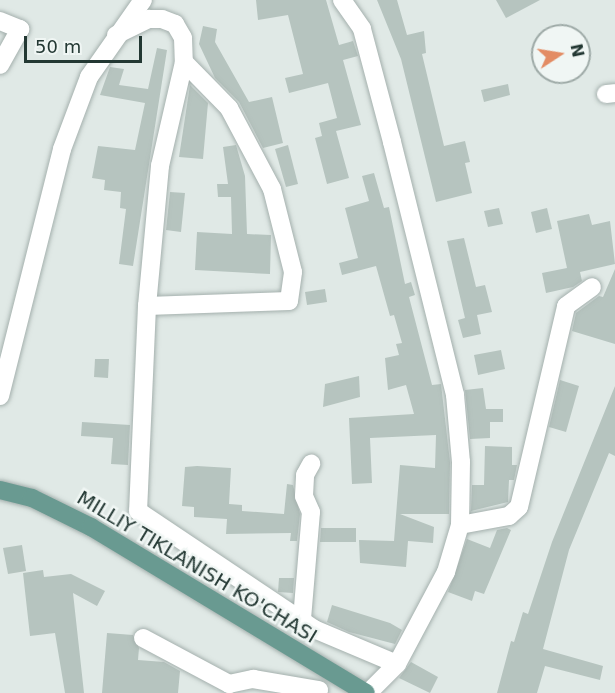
<!DOCTYPE html>
<style>
body{margin:0}
#map{position:relative;width:615px;height:693px;overflow:hidden;background:#e0e9e6;font-family:"DejaVu Sans",sans-serif}
div>[style]{position:absolute}
[style*='--x']{left:calc(var(--x)*1px);top:calc(var(--y)*1px);width:calc(var(--w)*1px);rotate:calc(var(--a)*1deg)}
.building>*{inset:0;background:#b6c4bf}
.roads{filter:drop-shadow(0 0 2px #a4b0ad) drop-shadow(0 0 2px #a4b0ad)}
.minor>*{height:18px;margin:-9px;padding:0 9px;transform-origin:9px;border-radius:9px;background:#fff}
.major>*{height:18px;margin:-9px;padding:0 9px;transform-origin:9px;border-radius:9px;background:#699a91}
span{translate:-50% -50%;white-space:nowrap;text-align:center;line-height:1.15;-webkit-text-stroke:5px #f0f6f4;paint-order:stroke}
.street-label{font-size:20px;color:#233833}
.north{position:absolute;left:531px;top:24px;width:60px;height:60px;box-sizing:border-box;background:#f0f6f4;border:2px solid #9eaaa7;border-radius:50%;rotate:78deg;font-size:16px;font-weight:700;line-height:24px;text-align:center;color:#233833}
.north::after{content:'';display:block;margin:auto;width:21px;height:27px;background:#e38c64;clip-path:polygon(50% 0,100% 100%,50% 72%,0 100%)}
.scale{position:absolute;left:24px;top:36px;width:118px;height:27px;box-sizing:border-box;border:3px solid #233833;border-top:0;padding-left:8px;font-size:18px;line-height:21px;white-space:nowrap;color:#233833;-webkit-text-stroke:4px #f0f6f4;paint-order:stroke}
</style>
<div id="map">
<div class="building">
<div style="clip-path:polygon(256px 0,326px 0,339px 45px,353px 41px,358px 56px,343px 60px,361px 125px,336px 131px,349px 178px,327px 184px,315px 138px,322px 136px,319px 123px,337px 118px,328px 83px,289px 93px,285px 78px,303px 74px,288px 15px,258px 20px)"></div>
<div style="clip-path:polygon(377px 0,397px 0,407px 35px,424px 31px,426px 53px,422px 54px,444px 146px,465px 141px,470px 162px,465px 163px,472px 193px,436px 202px,401px 59px)"></div>
<div style="clip-path:polygon(496px 0,540px 0,506px 18px)"></div>
<div style="clip-path:polygon(203px 26px,217px 29px,215px 42px,249px 102px,272px 97px,283px 143px,263px 148px,239px 102px,215px 78px,199px 44px)"></div>
<div style="clip-path:polygon(157px 48px,167px 50px,133px 266px,119px 264px,126px 209px,120px 208px,121px 192px,104px 190px,105px 180px,92px 178px,98px 146px,135px 150px,145px 103px,100px 95px,110px 67px,124px 69px,119px 85px,148px 89px)"></div>
<div style="clip-path:polygon(508px 84px,510px 95px,484px 102px,481px 90px)"></div>
<div style="clip-path:polygon(190px 85px,208px 103px,203px 159px,179px 157px)"></div>
<div style="clip-path:polygon(236px 145px,245px 176px,247px 234px,271px 235px,270px 274px,195px 270px,197px 232px,232px 234px,231px 197px,218px 197px,217px 184px,228px 184px,223px 147px)"></div>
<div style="clip-path:polygon(288px 145px,298px 184px,286px 187px,275px 149px)"></div>
<div style="clip-path:polygon(374px 173px,384px 208px,389px 207px,405px 284px,411px 282px,415px 295px,409px 297px,432px 385px,441px 384px,450px 462px,449px 514px,400px 514px,434px 527px,433px 543px,408px 541px,406px 567px,360px 563px,359px 540px,394px 541px,400px 465px,435px 468px,436px 435px,370px 438px,372px 483px,352px 484px,349px 418px,414px 414px,406px 385px,388px 390px,385px 358px,399px 355px,396px 344px,402px 343px,394px 315px,390px 316px,376px 266px,342px 275px,339px 263px,358px 258px,345px 208px,369px 201px,362px 176px)"></div>
<div style="clip-path:polygon(170px 192px,185px 193px,181px 232px,166px 230px)"></div>
<div style="clip-path:polygon(499px 208px,503px 224px,488px 227px,484px 211px)"></div>
<div style="clip-path:polygon(547px 208px,552px 229px,536px 233px,531px 212px)"></div>
<div style="clip-path:polygon(589px 214px,592px 225px,610px 221px,615px 264px,580px 272px,582px 281px,573px 287px,546px 293px,542px 273px,567px 268px,557px 221px)"></div>
<div style="clip-path:polygon(464px 238px,476px 287px,485px 285px,492px 312px,477px 315px,481px 334px,463px 338px,458px 320px,465px 318px,447px 241px)"></div>
<div style="clip-path:polygon(615px 269px,615px 344px,572px 331px,576px 313px,599px 296px,603px 297px)"></div>
<div style="clip-path:polygon(325px 289px,327px 302px,307px 305px,305px 292px)"></div>
<div style="clip-path:polygon(501px 350px,505px 369px,478px 375px,474px 355px)"></div>
<div style="clip-path:polygon(95px 359px,109px 359px,108px 378px,94px 377px)"></div>
<div style="clip-path:polygon(359px 376px,360px 397px,323px 407px,325px 384px)"></div>
<div style="clip-path:polygon(560px 380px,579px 386px,566px 432px,549px 427px)"></div>
<div style="clip-path:polygon(615px 386px,615px 456px,609px 453px,569px 550px,543px 649px,603px 666px,600px 680px,545px 666px,537px 693px,497px 693px,511px 641px,514px 642px,523px 612px,528px 614px,552px 542px)"></div>
<div style="clip-path:polygon(483px 388px,486px 409px,503px 409px,503px 422px,490px 422px,490px 438px,470px 439px,465px 390px)"></div>
<div style="clip-path:polygon(82px 422px,130px 425px,128px 465px,111px 464px,113px 438px,81px 436px)"></div>
<div style="clip-path:polygon(485px 446px,512px 447px,512px 465px,517px 465px,514px 480px,509px 480px,508px 502px,471px 511px,472px 485px,484px 485px)"></div>
<div style="clip-path:polygon(197px 466px,231px 468px,229px 504px,242px 505px,242px 511px,284px 514px,287px 484px,293px 485px,300px 514px,297px 541px,290px 541px,291px 533px,226px 534px,227px 519px,194px 517px,194px 507px,182px 506px,185px 467px)"></div>
<div style="clip-path:polygon(321px 528px,356px 528px,356px 542px,320px 542px)"></div>
<div style="clip-path:polygon(507px 528px,511px 530px,484px 594px,475px 591px,472px 601px,448px 592px,467px 539px,490px 548px,497px 530px)"></div>
<div style="clip-path:polygon(22px 545px,26px 571px,8px 574px,3px 548px)"></div>
<div style="clip-path:polygon(43px 570px,44px 577px,71px 574px,105px 591px,97px 606px,73px 593px,84px 693px,65px 693px,55px 633px,30px 636px,23px 573px)"></div>
<div style="clip-path:polygon(279px 578px,294px 578px,293px 593px,278px 592px)"></div>
<div style="clip-path:polygon(332px 605px,390px 623px,402px 630px,395px 644px,349px 632px,327px 622px)"></div>
<div style="clip-path:polygon(107px 633px,133px 635px,139px 648px,138px 660px,164px 662px,180px 671px,178px 693px,102px 693px)"></div>
<div style="clip-path:polygon(411px 662px,438px 677px,430px 693px,399px 678px)"></div>
</div>
<div class="roads">
<div class="minor">
<div style="--x:342;--y:0;--w:35;--a:55"></div>
<div style="--x:362;--y:29;--w:117;--a:75.1"></div>
<div style="--x:392;--y:142;--w:261;--a:76"></div>
<div style="--x:455;--y:395;--w:67;--a:84.9"></div>
<div style="--x:461;--y:462;--w:63;--a:90.9"></div>
<div style="--x:460;--y:525;--w:49;--a:106.6"></div>
<div style="--x:446;--y:572;--w:104;--a:118"></div>
<div style="--x:397;--y:664;--w:41;--a:135"></div>
<div style="--x:0;--y:21;--w:22;--a:22"></div>
<div style="--x:20;--y:29;--w:41;--a:119.1"></div>
<div style="--x:116;--y:35;--w:37;--a:-26"></div>
<div style="--x:149;--y:19;--w:13;--a:0"></div>
<div style="--x:162;--y:19;--w:14;--a:21"></div>
<div style="--x:175;--y:24;--w:16;--a:60"></div>
<div style="--x:183;--y:38;--w:24;--a:88"></div>
<div style="--x:184;--y:62;--w:107;--a:103"></div>
<div style="--x:160;--y:166;--w:141;--a:95.3"></div>
<div style="--x:147;--y:306;--w:205;--a:92.5"></div>
<div style="--x:138;--y:511;--w:212;--a:33.8"></div>
<div style="--x:314;--y:629;--w:90;--a:22.9"></div>
<div style="--x:606;--y:94;--w:9;--a:-6"></div>
<div style="--x:147;--y:306;--w:142;--a:-2"></div>
<div style="--x:289;--y:301;--w:29;--a:-82"></div>
<div style="--x:293;--y:272;--w:86;--a:-104.2"></div>
<div style="--x:272;--y:189;--w:92;--a:-118"></div>
<div style="--x:229;--y:108;--w:64;--a:-134.4"></div>
<div style="--x:0;--y:396;--w:255;--a:-75.9"></div>
<div style="--x:62;--y:149;--w:77;--a:-69.4"></div>
<div style="--x:89;--y:77;--w:94;--a:-55"></div>
<div style="--x:460;--y:525;--w:50;--a:-10.4"></div>
<div style="--x:509;--y:516;--w:13;--a:-42"></div>
<div style="--x:519;--y:507;--w:206;--a:-76.8"></div>
<div style="--x:566;--y:306;--w:32;--a:-36"></div>
<div style="--x:302;--y:619;--w:107;--a:-85.2"></div>
<div style="--x:311;--y:512;--w:17;--a:-114"></div>
<div style="--x:304;--y:496;--w:21;--a:-87"></div>
<div style="--x:305;--y:475;--w:13;--a:-61"></div>
<div style="--x:143;--y:638;--w:98;--a:28.1"></div>
<div style="--x:229;--y:684;--w:25;--a:-12"></div>
<div style="--x:253;--y:679;--w:67;--a:9.5"></div>
</div>
<div class="major">
<div style="--x:0;--y:490;--w:33;--a:14"></div>
<div style="--x:32;--y:498;--w:66;--a:26.2"></div>
<div style="--x:91;--y:527;--w:321;--a:31.1"></div>
</div>
</div>
<div class="street-label">
<span style="left:197px;top:567px;rotate:31deg">MILLIY TIKLANISH KO'CHASI</span>
</div>
<div class="north">N</div>
<div class="scale">50 m</div>
</div>
